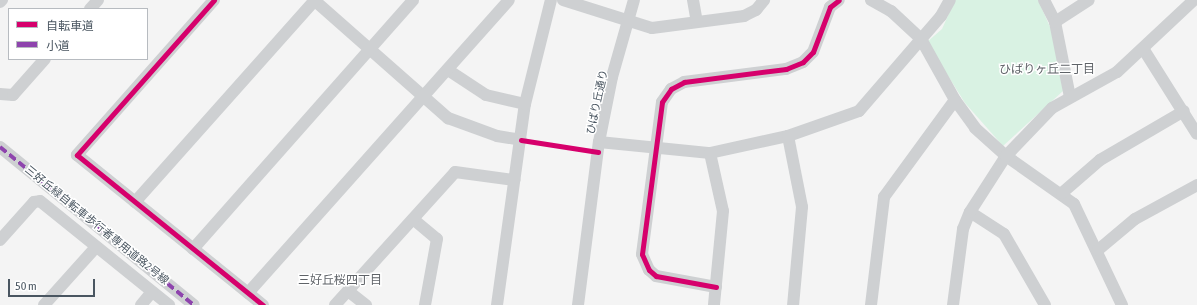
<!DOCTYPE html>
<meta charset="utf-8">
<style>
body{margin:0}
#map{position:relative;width:1197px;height:305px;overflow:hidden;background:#f4f4f4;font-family:"Asap Condensed","Noto Sans JP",sans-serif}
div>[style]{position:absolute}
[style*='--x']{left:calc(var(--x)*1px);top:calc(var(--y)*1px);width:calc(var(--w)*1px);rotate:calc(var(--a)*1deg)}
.green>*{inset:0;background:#d9f2e3}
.minor>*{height:12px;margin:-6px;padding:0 6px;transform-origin:6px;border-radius:6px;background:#ced0d2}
.quiet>*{height:4px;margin-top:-2px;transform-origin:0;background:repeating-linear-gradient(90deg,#8e44ad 0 8px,transparent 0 12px)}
.cycleway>*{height:5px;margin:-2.5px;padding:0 2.5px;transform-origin:2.5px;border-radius:2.5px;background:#d6006c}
span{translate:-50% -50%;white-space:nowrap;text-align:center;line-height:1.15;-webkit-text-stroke:3px #fff;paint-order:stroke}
.street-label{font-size:11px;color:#4a5661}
.neighbourhood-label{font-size:12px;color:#5f6368}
.legend{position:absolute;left:8px;top:8px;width:140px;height:52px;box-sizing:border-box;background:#fff;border:1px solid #b7bbc0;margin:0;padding:5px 7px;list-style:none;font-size:12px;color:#4a5661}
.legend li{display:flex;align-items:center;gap:8px;height:20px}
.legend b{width:20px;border:1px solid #b7bbc0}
.scale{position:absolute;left:8px;top:279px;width:87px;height:18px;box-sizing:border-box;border:2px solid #4a5661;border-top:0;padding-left:5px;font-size:12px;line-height:14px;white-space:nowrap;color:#4a5661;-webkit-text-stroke:3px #fff;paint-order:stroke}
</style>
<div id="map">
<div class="green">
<div style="clip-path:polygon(955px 0,1038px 0,1051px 29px,1063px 91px,1003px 146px,965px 103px,927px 42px,942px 29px)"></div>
</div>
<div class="minor">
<div style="--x:214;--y:0;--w:207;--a:131.5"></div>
<div style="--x:77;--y:155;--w:239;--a:38.9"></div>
<div style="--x:314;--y:0;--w:179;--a:41.4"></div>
<div style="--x:448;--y:118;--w:52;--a:20.2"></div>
<div style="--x:497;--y:136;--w:24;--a:9"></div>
<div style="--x:563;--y:0;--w:93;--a:17.5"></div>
<div style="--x:652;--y:28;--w:93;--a:-7.4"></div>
<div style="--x:744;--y:16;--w:13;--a:-27"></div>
<div style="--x:756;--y:10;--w:13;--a:-51"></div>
<div style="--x:693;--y:0;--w:22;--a:80"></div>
<div style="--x:871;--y:0;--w:23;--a:29"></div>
<div style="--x:891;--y:11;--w:41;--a:43"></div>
<div style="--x:921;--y:39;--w:70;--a:60.9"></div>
<div style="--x:955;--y:100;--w:34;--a:54"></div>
<div style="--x:975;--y:128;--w:42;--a:42.1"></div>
<div style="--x:1006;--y:156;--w:83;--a:35.2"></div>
<div style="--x:1074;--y:204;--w:112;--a:64.6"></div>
<div style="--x:1044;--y:0;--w:25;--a:63"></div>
<div style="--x:1055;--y:22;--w:76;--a:78.7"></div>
<div style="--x:0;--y:2;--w:3;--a:-45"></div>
<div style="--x:90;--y:9;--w:12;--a:-48"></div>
<div style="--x:1055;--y:22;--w:40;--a:-32.9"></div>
<div style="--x:1144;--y:50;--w:99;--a:57.8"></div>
<div style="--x:448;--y:70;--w:45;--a:33.3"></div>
<div style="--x:486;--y:95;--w:40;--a:13"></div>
<div style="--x:0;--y:94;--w:13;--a:4"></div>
<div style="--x:13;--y:95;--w:48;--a:-48.4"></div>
<div style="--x:788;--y:136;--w:72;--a:78.8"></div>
<div style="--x:802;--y:207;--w:98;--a:95.2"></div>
<div style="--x:599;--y:142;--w:112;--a:5.7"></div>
<div style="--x:710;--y:153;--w:80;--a:-12.3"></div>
<div style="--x:788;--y:136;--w:75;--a:-19.4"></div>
<div style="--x:859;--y:111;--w:125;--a:-49.2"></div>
<div style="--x:941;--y:16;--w:18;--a:-61"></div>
<div style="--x:0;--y:147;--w:250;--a:39.2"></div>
<div style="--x:710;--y:153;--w:59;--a:77.4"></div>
<div style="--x:723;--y:211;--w:94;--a:95.5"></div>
<div style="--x:1062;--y:193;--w:50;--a:-41"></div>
<div style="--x:1100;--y:160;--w:97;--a:-30.3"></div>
<div style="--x:135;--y:202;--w:271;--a:-48.3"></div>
<div style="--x:970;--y:212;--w:40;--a:32.9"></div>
<div style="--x:1004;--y:234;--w:82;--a:60"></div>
<div style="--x:413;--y:219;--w:31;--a:40"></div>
<div style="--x:437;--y:239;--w:67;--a:100.3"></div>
<div style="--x:0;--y:240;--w:51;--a:-48.2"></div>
<div style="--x:34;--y:202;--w:6;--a:-9"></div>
<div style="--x:40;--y:201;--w:166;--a:38.9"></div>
<div style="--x:193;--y:249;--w:332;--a:-48.5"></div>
<div style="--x:1098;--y:250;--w:48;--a:-40"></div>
<div style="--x:1135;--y:219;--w:71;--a:-28.7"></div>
<div style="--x:716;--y:287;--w:61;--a:-169.6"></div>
<div style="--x:656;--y:276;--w:9;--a:-139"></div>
<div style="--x:649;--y:270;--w:17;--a:-114"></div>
<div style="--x:642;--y:254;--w:153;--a:-82.5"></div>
<div style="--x:662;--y:102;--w:16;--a:-55"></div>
<div style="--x:671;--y:89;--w:15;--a:-28"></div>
<div style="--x:684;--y:82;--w:103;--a:-7.3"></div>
<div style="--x:786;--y:69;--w:18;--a:-22"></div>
<div style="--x:803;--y:62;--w:14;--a:-45"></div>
<div style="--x:813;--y:52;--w:48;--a:-69.3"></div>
<div style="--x:830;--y:7;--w:11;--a:-38"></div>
<div style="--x:348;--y:291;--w:23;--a:38"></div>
<div style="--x:248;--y:293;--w:392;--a:-48.3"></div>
<div style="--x:44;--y:305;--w:78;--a:-48.1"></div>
<div style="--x:141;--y:305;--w:17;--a:-50"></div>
<div style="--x:335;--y:305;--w:179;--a:-47.9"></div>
<div style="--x:455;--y:172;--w:60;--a:7.7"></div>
<div style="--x:497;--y:305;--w:203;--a:-82.1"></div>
<div style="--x:525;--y:104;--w:107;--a:-76"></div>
<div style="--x:578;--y:305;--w:164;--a:-82.7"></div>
<div style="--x:599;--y:142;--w:66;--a:-78.7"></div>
<div style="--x:612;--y:77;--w:80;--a:-74.1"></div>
<div style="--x:871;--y:305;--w:109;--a:-83.1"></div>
<div style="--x:884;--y:197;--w:120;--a:-53.8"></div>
<div style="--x:953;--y:305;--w:77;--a:-82.5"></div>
<div style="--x:963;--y:229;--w:18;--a:-68"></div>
<div style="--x:970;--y:212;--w:67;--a:-57.3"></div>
<div style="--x:1006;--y:156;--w:66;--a:-46.2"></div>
<div style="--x:1052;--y:108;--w:74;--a:-29"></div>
<div style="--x:1117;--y:72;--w:105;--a:-43.1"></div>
</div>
<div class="quiet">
<div style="--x:0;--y:147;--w:250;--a:39.2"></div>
</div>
<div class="cycleway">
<div style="--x:214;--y:0;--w:207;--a:131.5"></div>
<div style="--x:77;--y:155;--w:239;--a:38.9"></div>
<div style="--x:521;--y:140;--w:78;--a:8.9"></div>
<div style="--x:716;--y:287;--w:61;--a:-169.6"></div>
<div style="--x:656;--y:276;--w:9;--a:-139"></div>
<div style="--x:649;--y:270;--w:17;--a:-114"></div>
<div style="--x:642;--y:254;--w:153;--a:-82.5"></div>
<div style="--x:662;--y:102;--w:16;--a:-55"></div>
<div style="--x:671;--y:89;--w:15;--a:-28"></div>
<div style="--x:684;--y:82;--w:103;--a:-7.3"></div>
<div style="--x:786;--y:69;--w:18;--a:-22"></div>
<div style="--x:803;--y:62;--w:14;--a:-45"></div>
<div style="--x:813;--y:52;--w:48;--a:-69.3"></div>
<div style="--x:830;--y:7;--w:11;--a:-38"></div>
</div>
<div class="street-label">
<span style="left:597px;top:102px;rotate:-78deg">ひばり丘通り</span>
<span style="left:97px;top:225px;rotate:39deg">三好丘緑自転車歩行者専用道路2号線</span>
</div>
<div class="neighbourhood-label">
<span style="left:1047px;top:70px">ひばりヶ丘二丁目</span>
<span style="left:340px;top:281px">三好丘桜四丁目</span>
</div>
<ul class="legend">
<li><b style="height:5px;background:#d6006c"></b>自転車道</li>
<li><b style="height:5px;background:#8e44ad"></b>小道</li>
</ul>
<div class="scale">50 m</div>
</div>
